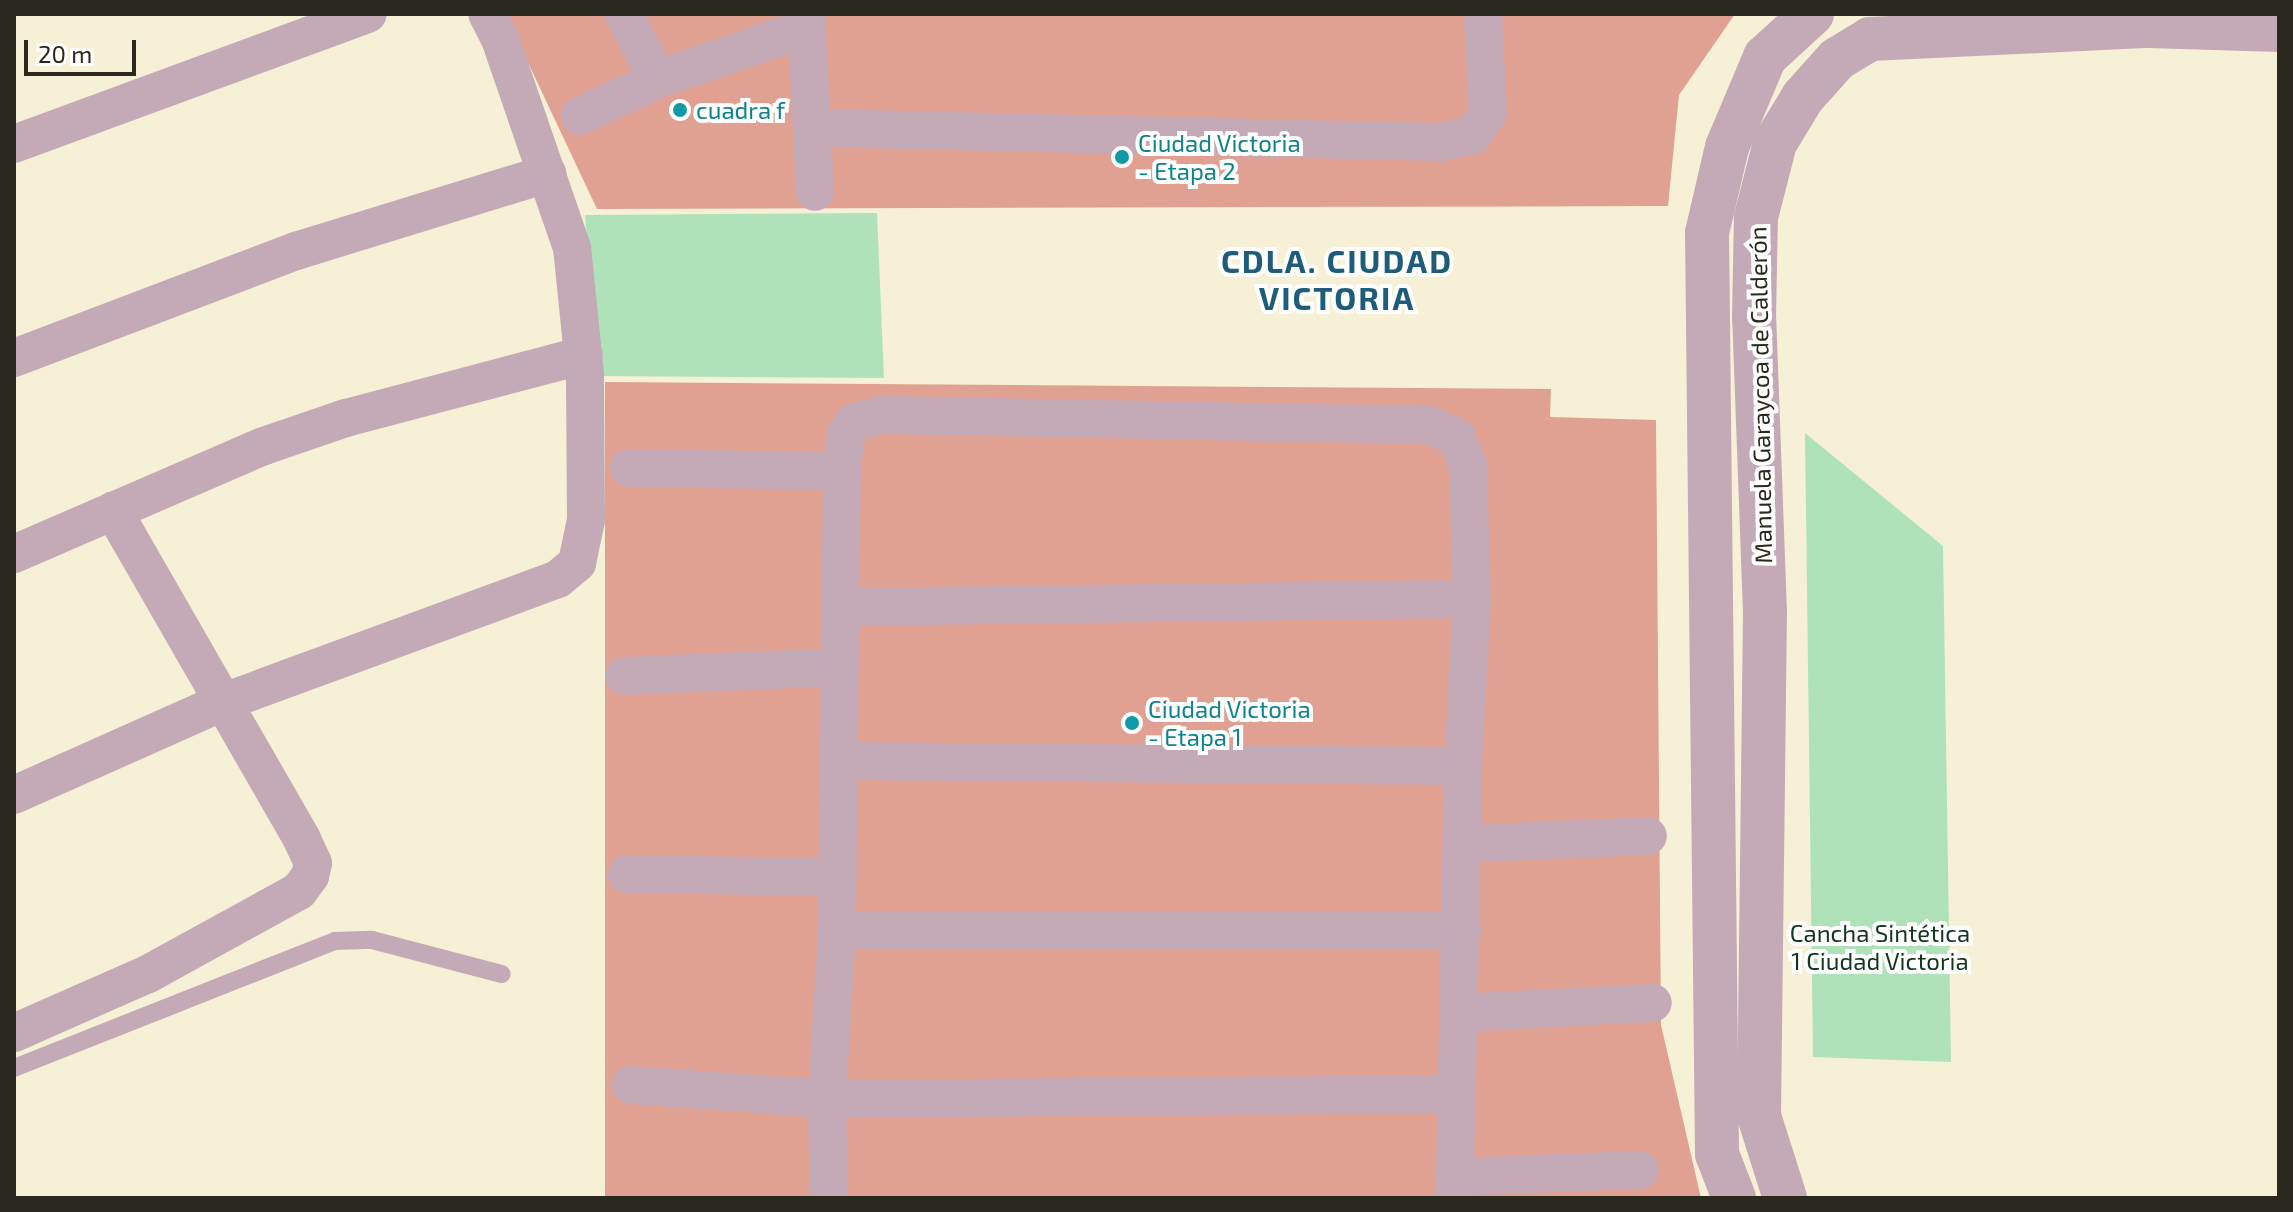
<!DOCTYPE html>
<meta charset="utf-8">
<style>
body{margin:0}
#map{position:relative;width:2293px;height:1212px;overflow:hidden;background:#f6f1d6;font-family:"Exo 2",sans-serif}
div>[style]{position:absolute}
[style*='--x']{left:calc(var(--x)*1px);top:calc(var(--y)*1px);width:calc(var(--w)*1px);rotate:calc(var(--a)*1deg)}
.green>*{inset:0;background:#afe2b8}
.building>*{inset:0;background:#e0a192}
.service>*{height:18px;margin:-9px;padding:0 9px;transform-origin:9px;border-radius:9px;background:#c4a9b7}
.minor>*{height:38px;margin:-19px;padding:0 19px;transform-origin:19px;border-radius:19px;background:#c4a9b7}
.tertiary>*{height:44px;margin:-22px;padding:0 22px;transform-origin:22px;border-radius:22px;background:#c4a9b7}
.dots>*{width:22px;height:22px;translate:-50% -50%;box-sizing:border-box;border:4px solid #fff;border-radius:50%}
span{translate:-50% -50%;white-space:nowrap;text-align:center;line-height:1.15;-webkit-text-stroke:8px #fff;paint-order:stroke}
.culture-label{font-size:24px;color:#0d838f}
.left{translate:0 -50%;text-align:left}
.street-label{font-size:24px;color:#2b281e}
.park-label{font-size:24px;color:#11371c}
.district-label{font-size:32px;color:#1d5c7a;font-weight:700;letter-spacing:2px}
.frame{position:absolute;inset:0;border:16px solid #2b281e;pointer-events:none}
.scale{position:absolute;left:24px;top:40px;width:112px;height:36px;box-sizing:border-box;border:4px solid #2b281e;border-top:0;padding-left:10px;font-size:24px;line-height:28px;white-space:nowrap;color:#2b281e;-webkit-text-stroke:6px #fff;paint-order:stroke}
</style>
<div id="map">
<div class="green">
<div style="clip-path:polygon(877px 213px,884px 378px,599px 376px,585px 215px)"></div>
<div style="clip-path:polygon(1805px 433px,1943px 546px,1951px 1062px,1813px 1057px)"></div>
</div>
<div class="building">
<div style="clip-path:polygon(505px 14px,1735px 14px,1679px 95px,1668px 206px,597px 209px)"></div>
<div style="clip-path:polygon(605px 382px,1551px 389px,1550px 417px,1656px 420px,1661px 1025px,1701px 1198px,605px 1198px)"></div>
</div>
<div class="service">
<div style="--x:14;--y:1068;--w:345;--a:-21.6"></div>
<div style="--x:335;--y:941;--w:37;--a:-2"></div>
<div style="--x:372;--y:940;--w:134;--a:14.7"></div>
</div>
<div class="minor">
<div style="--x:624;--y:14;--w:73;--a:62.4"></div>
<div style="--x:806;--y:14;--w:178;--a:87.1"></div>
<div style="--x:580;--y:116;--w:86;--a:-25.4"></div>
<div style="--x:658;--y:79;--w:157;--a:-19"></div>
<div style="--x:814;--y:128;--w:627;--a:1.28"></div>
<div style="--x:1441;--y:142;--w:33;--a:-12"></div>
<div style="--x:1473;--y:135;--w:27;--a:-57"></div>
<div style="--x:1488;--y:112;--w:98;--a:-92.9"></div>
<div style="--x:14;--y:144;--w:377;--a:-20.2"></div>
<div style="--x:14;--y:358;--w:302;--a:-20.8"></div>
<div style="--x:296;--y:251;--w:263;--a:-17.1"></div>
<div style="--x:629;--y:468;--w:213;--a:0.8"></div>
<div style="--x:14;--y:554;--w:272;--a:-23.4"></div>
<div style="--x:264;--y:446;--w:87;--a:-18.9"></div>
<div style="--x:346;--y:418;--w:246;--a:-14.8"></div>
<div style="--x:841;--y:607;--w:631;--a:-0.73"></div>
<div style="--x:624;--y:676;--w:216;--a:-2.4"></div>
<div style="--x:839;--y:761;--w:624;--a:0.46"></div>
<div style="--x:14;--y:795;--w:227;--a:-24"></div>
<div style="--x:221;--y:703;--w:359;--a:-20.2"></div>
<div style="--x:558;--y:579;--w:25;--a:-40"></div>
<div style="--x:577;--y:563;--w:44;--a:-78.2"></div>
<div style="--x:586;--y:520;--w:145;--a:-90.4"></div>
<div style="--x:585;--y:375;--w:128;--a:-95.8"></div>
<div style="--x:572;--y:248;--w:221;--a:-109"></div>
<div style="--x:500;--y:39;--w:28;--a:-117"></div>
<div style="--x:1463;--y:844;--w:185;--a:-2.5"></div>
<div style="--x:627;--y:874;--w:211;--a:0.8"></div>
<div style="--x:837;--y:931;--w:626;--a:0"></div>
<div style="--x:1459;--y:1013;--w:194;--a:-3"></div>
<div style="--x:14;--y:1033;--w:146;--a:-23.8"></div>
<div style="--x:148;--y:974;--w:172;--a:-28.8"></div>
<div style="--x:299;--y:891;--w:19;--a:-54"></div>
<div style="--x:310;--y:876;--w:13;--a:-77"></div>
<div style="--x:313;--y:863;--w:26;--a:-115"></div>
<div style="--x:302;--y:839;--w:379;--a:-119.9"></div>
<div style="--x:631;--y:1085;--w:196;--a:4.1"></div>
<div style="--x:827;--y:1099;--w:629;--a:-0.46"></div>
<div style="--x:1455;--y:1177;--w:185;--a:-2.2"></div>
<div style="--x:829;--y:1198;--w:99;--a:-91.2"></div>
<div style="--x:827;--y:1099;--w:168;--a:-86.6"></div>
<div style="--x:837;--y:931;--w:460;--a:-89.4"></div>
<div style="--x:842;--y:471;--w:37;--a:-84"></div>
<div style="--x:846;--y:434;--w:14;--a:-56"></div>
<div style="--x:854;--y:422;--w:30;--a:-14"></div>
<div style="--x:883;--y:415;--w:546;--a:1.05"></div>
<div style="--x:1429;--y:425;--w:30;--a:23"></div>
<div style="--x:1457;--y:437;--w:30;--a:69"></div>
<div style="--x:1468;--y:465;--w:134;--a:88.3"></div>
<div style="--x:1472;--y:599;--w:167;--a:93.1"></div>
<div style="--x:1463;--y:766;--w:432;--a:91.1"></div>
</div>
<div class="tertiary">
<div style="--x:1734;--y:1198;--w:47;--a:-111.1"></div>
<div style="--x:1717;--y:1154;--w:921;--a:-90.62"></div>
<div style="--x:1707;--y:233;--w:88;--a:-76.9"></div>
<div style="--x:1727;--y:147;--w:98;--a:-67.1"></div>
<div style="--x:1765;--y:57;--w:64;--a:-42.5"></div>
<div style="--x:1785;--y:1198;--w:86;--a:-107.6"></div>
<div style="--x:1759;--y:1116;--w:503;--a:-89.32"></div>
<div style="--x:1765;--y:613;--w:295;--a:-92.1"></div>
<div style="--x:1754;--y:318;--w:101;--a:-88.9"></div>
<div style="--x:1756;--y:217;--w:76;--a:-75.6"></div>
<div style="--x:1775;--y:143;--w:54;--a:-58.7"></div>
<div style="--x:1803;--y:97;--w:51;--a:-48.2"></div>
<div style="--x:1837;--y:59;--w:39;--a:-31"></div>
<div style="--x:1870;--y:39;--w:279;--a:-2.7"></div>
<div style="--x:2149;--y:26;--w:130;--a:1.8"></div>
</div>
<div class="dots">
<div style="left:680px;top:110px;background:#0f9aa8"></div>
<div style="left:1122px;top:157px;background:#0f9aa8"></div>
<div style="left:1132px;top:723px;background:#0f9aa8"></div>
</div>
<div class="culture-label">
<span class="left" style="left:696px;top:110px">cuadra f</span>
<span class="left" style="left:1138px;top:157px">Ciudad Victoria<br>- Etapa 2</span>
<span class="left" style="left:1148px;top:723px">Ciudad Victoria<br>- Etapa 1</span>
</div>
<div class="street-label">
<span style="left:1760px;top:395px;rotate:-91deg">Manuela Garaycoa de Calderón</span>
</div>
<div class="park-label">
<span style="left:1880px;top:947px">Cancha Sintética<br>1 Ciudad Victoria</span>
</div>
<div class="district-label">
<span style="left:1337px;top:279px">CDLA. CIUDAD<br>VICTORIA</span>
</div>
<div class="frame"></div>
<div class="scale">20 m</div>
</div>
